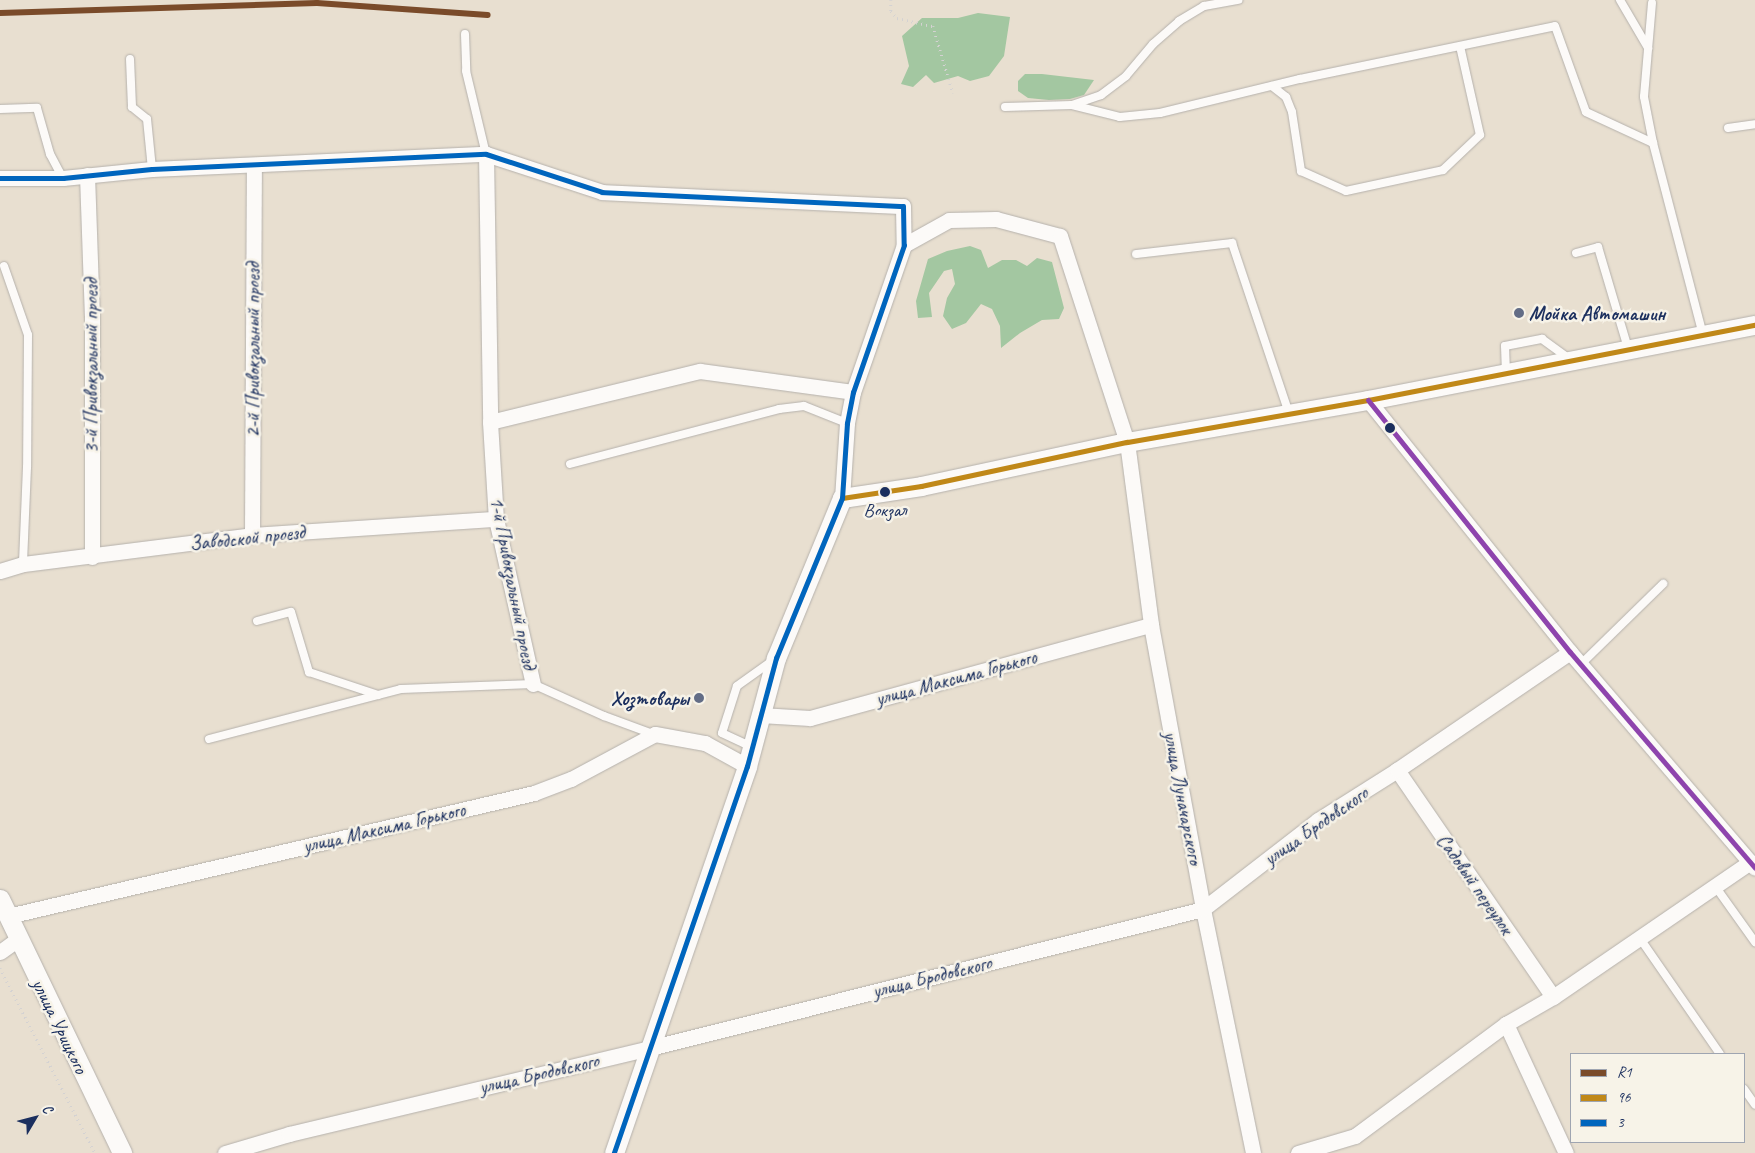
<!DOCTYPE html>
<meta charset="utf-8">
<style>
body{margin:0}
#map{position:relative;width:1755px;height:1153px;overflow:hidden;background:#e8dfd0;font-family:Caveat,sans-serif}
div>[style]{position:absolute}
[style*='--x']{left:calc(var(--x)*1px);top:calc(var(--y)*1px);width:calc(var(--w)*1px);rotate:calc(var(--a)*1deg)}
.forest>*{inset:0;background:#a3c7a1}
.path>*{height:2.5px;margin-top:-1.25px;transform-origin:0;background:repeating-linear-gradient(90deg,#d4d2d2 0 1px,transparent 0 5px)}
.roads{filter:drop-shadow(0 0 1px #b5b1ac) drop-shadow(0 0 1px #b5b1ac)}
.service>*{height:8px;margin:-4px;padding:0 4px;transform-origin:4px;border-radius:4px;background:#fcfaf8}
.minor>*{height:15px;margin:-7.5px;padding:0 7.5px;transform-origin:7.5px;border-radius:7.5px;background:#fcfaf8}
.tertiary>*{height:19px;margin:-9.5px;padding:0 9.5px;transform-origin:9.5px;border-radius:9.5px;background:#fcfaf8}
.bus-1>*{height:5px;margin:-2.5px;padding:0 2.5px;transform-origin:2.5px;border-radius:2.5px;background:#c08818}
.bus-2>*{height:5px;margin:-2.5px;padding:0 2.5px;transform-origin:2.5px;border-radius:2.5px;background:#0065bd}
.bus-3>*{height:5px;margin:-2.5px;padding:0 2.5px;transform-origin:2.5px;border-radius:2.5px;background:#8e44ad}
.rail-1>*{height:6px;margin:-3px;padding:0 3px;transform-origin:3px;border-radius:3px;background:#7a4b2a}
.dots>*{width:14px;height:14px;translate:-50% -50%;box-sizing:border-box;border:2px solid #f7f3e8;border-radius:50%}
span{translate:-50% -50%;white-space:nowrap;text-align:center;line-height:1.15;-webkit-text-stroke:5px #f7f3e8;paint-order:stroke}
.bus-label{font-size:19px;color:#1b2f5e}
.poi-label{font-size:20px;color:#1b2f5e;font-weight:700}
.left{translate:0 -50%;text-align:left}
.right{translate:-100% -50%;text-align:right}
.street-label{font-size:20px;color:#1b2f5e}
.legend{position:absolute;left:1570px;top:1053px;width:175px;height:90px;box-sizing:border-box;background:#f7f3e8;border:1px solid #9fa5b1;margin:0;padding:6px 9px;list-style:none;font-size:15px;color:#1b2f5e}
.legend li{display:flex;align-items:center;gap:10px;height:25px}
.legend b{width:25px;border:1px solid #9fa5b1}
.north{position:absolute;left:10px;top:1093px;width:50px;height:50px;-webkit-text-stroke:4px #f7f3e8;paint-order:stroke;rotate:53deg;font-size:14px;font-weight:700;line-height:20px;text-align:center;color:#1b2f5e}
.north::after{content:'';display:block;margin:auto;width:18px;height:22px;background:#1b2f5e;clip-path:polygon(50% 0,100% 100%,50% 72%,0 100%)}
</style>
<div id="map">
<div class="forest">
<div style="clip-path:polygon(978px 13px,1010px 17px,1004px 56px,989px 76px,970px 81px,958px 76px,934px 83px,926px 75px,913px 87px,901px 84px,909px 66px,902px 36px,922px 18px,958px 18px)"></div>
<div style="clip-path:polygon(1025px 74px,1042px 74px,1094px 80px,1084px 95px,1070px 99px,1049px 100px,1028px 98px,1018px 91px,1018px 81px)"></div>
<div style="clip-path:polygon(970px 246px,981px 250px,988px 268px,1002px 260px,1016px 260px,1027px 266px,1037px 258px,1052px 262px,1064px 308px,1059px 319px,1042px 320px,1020px 333px,1001px 348px,1000px 326px,992px 309px,981px 304px,966px 323px,952px 329px,943px 316px,947px 298px,955px 284px,952px 269px,944px 271px,929px 293px,932px 317px,918px 318px,916px 301px,928px 259px,947px 251px)"></div>
</div>
<div class="path">
<div style="--x:891;--y:0;--w:11;--a:90"></div>
<div style="--x:891;--y:11;--w:9;--a:49"></div>
<div style="--x:897;--y:18;--w:37;--a:13"></div>
<div style="--x:933;--y:26;--w:70;--a:73.4"></div>
<div style="--x:0;--y:968;--w:208;--a:62.8"></div>
</div>
<div class="roads">
<div class="service">
<div style="--x:1620;--y:0;--w:56;--a:59.7"></div>
<div style="--x:1652;--y:3;--w:94;--a:94.9"></div>
<div style="--x:1644;--y:97;--w:47;--a:78.9"></div>
<div style="--x:1653;--y:143;--w:198;--a:75.4"></div>
<div style="--x:465;--y:34;--w:37;--a:88"></div>
<div style="--x:466;--y:71;--w:85;--a:76.5"></div>
<div style="--x:130;--y:59;--w:48;--a:87.6"></div>
<div style="--x:132;--y:107;--w:19;--a:39"></div>
<div style="--x:147;--y:119;--w:50;--a:84.3"></div>
<div style="--x:1272;--y:86;--w:18;--a:38"></div>
<div style="--x:1286;--y:97;--w:16;--a:68"></div>
<div style="--x:1292;--y:112;--w:60;--a:81.3"></div>
<div style="--x:1301;--y:171;--w:49;--a:24"></div>
<div style="--x:1346;--y:191;--w:99;--a:-12.2"></div>
<div style="--x:1443;--y:170;--w:51;--a:-43.4"></div>
<div style="--x:1480;--y:135;--w:91;--a:-102.7"></div>
<div style="--x:1072;--y:105;--w:49;--a:14"></div>
<div style="--x:1120;--y:117;--w:40;--a:-5.7"></div>
<div style="--x:1160;--y:113;--w:144;--a:-13.7"></div>
<div style="--x:1300;--y:79;--w:260;--a:-11.7"></div>
<div style="--x:1555;--y:26;--w:91;--a:70.2"></div>
<div style="--x:1586;--y:112;--w:74;--a:24.8"></div>
<div style="--x:1005;--y:107;--w:67;--a:-1.7"></div>
<div style="--x:1072;--y:105;--w:31;--a:-19"></div>
<div style="--x:1101;--y:95;--w:31;--a:-37"></div>
<div style="--x:1126;--y:76;--w:42;--a:-49.8"></div>
<div style="--x:1153;--y:44;--w:35;--a:-41"></div>
<div style="--x:1179;--y:21;--w:29;--a:-31"></div>
<div style="--x:1204;--y:6;--w:35;--a:-10"></div>
<div style="--x:0;--y:109;--w:37;--a:-2"></div>
<div style="--x:37;--y:108;--w:48;--a:74.2"></div>
<div style="--x:50;--y:154;--w:27;--a:62"></div>
<div style="--x:1728;--y:128;--w:27;--a:-8"></div>
<div style="--x:1576;--y:253;--w:23;--a:-15"></div>
<div style="--x:1598;--y:247;--w:105;--a:73.5"></div>
<div style="--x:1136;--y:254;--w:97;--a:-6.5"></div>
<div style="--x:1232;--y:243;--w:179;--a:71.5"></div>
<div style="--x:4;--y:266;--w:73;--a:70.8"></div>
<div style="--x:28;--y:335;--w:132;--a:90.4"></div>
<div style="--x:27;--y:467;--w:97;--a:92.4"></div>
<div style="--x:1506;--y:374;--w:28;--a:-92"></div>
<div style="--x:1505;--y:346;--w:38;--a:-11"></div>
<div style="--x:1542;--y:339;--w:34;--a:36"></div>
<div style="--x:570;--y:464;--w:216;--a:-14.7"></div>
<div style="--x:779;--y:409;--w:25;--a:-7"></div>
<div style="--x:804;--y:406;--w:46;--a:21.6"></div>
<div style="--x:257;--y:621;--w:35;--a:-15"></div>
<div style="--x:291;--y:612;--w:63;--a:73.3"></div>
<div style="--x:309;--y:672;--w:73;--a:18.4"></div>
<div style="--x:1581;--y:664;--w:115;--a:-44.3"></div>
<div style="--x:209;--y:739;--w:198;--a:-14.6"></div>
<div style="--x:401;--y:689;--w:132;--a:-2.2"></div>
<div style="--x:533;--y:684;--w:78;--a:24.3"></div>
<div style="--x:604;--y:716;--w:52;--a:20.2"></div>
<div style="--x:752;--y:747;--w:33;--a:-155"></div>
<div style="--x:722;--y:733;--w:49;--a:-72.3"></div>
<div style="--x:737;--y:686;--w:43;--a:-35.5"></div>
<div style="--x:1715;--y:886;--w:69;--a:54.5"></div>
<div style="--x:1639;--y:937;--w:142;--a:55.3"></div>
<div style="--x:1744;--y:1089;--w:19;--a:55"></div>
</div>
<div class="minor">
<div style="--x:486;--y:154;--w:268;--a:89.1"></div>
<div style="--x:490;--y:422;--w:216;--a:-13.7"></div>
<div style="--x:700;--y:371;--w:154;--a:7.8"></div>
<div style="--x:87;--y:175;--w:140;--a:88"></div>
<div style="--x:92;--y:315;--w:242;--a:90"></div>
<div style="--x:0;--y:178;--w:63;--a:0"></div>
<div style="--x:63;--y:178;--w:89;--a:-5.8"></div>
<div style="--x:152;--y:169;--w:334;--a:-2.6"></div>
<div style="--x:486;--y:154;--w:122;--a:18.1"></div>
<div style="--x:602;--y:192;--w:301;--a:2.7"></div>
<div style="--x:903;--y:206;--w:39;--a:89"></div>
<div style="--x:904;--y:245;--w:156;--a:109.1"></div>
<div style="--x:853;--y:392;--w:32;--a:101"></div>
<div style="--x:847;--y:423;--w:75;--a:93.8"></div>
<div style="--x:904;--y:245;--w:51;--a:-29.1"></div>
<div style="--x:949;--y:220;--w:47;--a:-1.2"></div>
<div style="--x:996;--y:219;--w:66;--a:14.9"></div>
<div style="--x:1060;--y:236;--w:217;--a:72"></div>
<div style="--x:1127;--y:442;--w:185;--a:82.5"></div>
<div style="--x:1151;--y:625;--w:289;--a:79.6"></div>
<div style="--x:1203;--y:909;--w:249;--a:78.4"></div>
<div style="--x:1368;--y:400;--w:323;--a:51.3"></div>
<div style="--x:1570;--y:652;--w:284;--a:49.4"></div>
<div style="--x:490;--y:422;--w:97;--a:86.5"></div>
<div style="--x:496;--y:519;--w:169;--a:77.4"></div>
<div style="--x:252;--y:535;--w:370;--a:-89.7"></div>
<div style="--x:0;--y:571;--w:24;--a:-17"></div>
<div style="--x:23;--y:564;--w:231;--a:-7.2"></div>
<div style="--x:252;--y:535;--w:245;--a:-3.8"></div>
<div style="--x:760;--y:715;--w:50;--a:3.4"></div>
<div style="--x:810;--y:718;--w:353;--a:-15.3"></div>
<div style="--x:1397;--y:770;--w:275;--a:55.5"></div>
<div style="--x:8;--y:916;--w:540;--a:-13.16"></div>
<div style="--x:534;--y:793;--w:40;--a:-21"></div>
<div style="--x:571;--y:779;--w:95;--a:-28.2"></div>
<div style="--x:655;--y:734;--w:51;--a:10.2"></div>
<div style="--x:705;--y:743;--w:48;--a:28.7"></div>
<div style="--x:0;--y:952;--w:22;--a:-36"></div>
<div style="--x:1506;--y:1024;--w:142;--a:65.1"></div>
<div style="--x:225;--y:1153;--w:67;--a:-16.5"></div>
<div style="--x:289;--y:1134;--w:371;--a:-13.4"></div>
<div style="--x:650;--y:1048;--w:570;--a:-14.11"></div>
<div style="--x:1203;--y:909;--w:145;--a:-37.7"></div>
<div style="--x:1318;--y:820;--w:93;--a:-32.3"></div>
<div style="--x:1397;--y:770;--w:209;--a:-34.3"></div>
<div style="--x:1298;--y:1153;--w:59;--a:-16.6"></div>
<div style="--x:1355;--y:1136;--w:188;--a:-36.6"></div>
<div style="--x:1506;--y:1024;--w:54;--a:-29.9"></div>
<div style="--x:1553;--y:997;--w:239;--a:-34.4"></div>
</div>
<div class="tertiary">
<div style="--x:0;--y:899;--w:282;--a:64.3"></div>
<div style="--x:614;--y:1153;--w:409;--a:-71"></div>
<div style="--x:747;--y:766;--w:112;--a:-75"></div>
<div style="--x:776;--y:658;--w:173;--a:-67.6"></div>
<div style="--x:842;--y:498;--w:80;--a:-8.6"></div>
<div style="--x:921;--y:486;--w:211;--a:-12.1"></div>
<div style="--x:1127;--y:442;--w:245;--a:-9.9"></div>
<div style="--x:1368;--y:400;--w:394;--a:-11"></div>
</div>
</div>
<div class="bus-1">
<div style="--x:842;--y:498;--w:80;--a:-8.6"></div>
<div style="--x:921;--y:486;--w:211;--a:-12.1"></div>
<div style="--x:1127;--y:442;--w:245;--a:-9.9"></div>
<div style="--x:1368;--y:400;--w:394;--a:-11"></div>
</div>
<div class="bus-2">
<div style="--x:0;--y:178;--w:63;--a:0"></div>
<div style="--x:63;--y:178;--w:89;--a:-5.8"></div>
<div style="--x:152;--y:169;--w:334;--a:-2.6"></div>
<div style="--x:486;--y:154;--w:122;--a:18.1"></div>
<div style="--x:602;--y:192;--w:301;--a:2.7"></div>
<div style="--x:903;--y:206;--w:39;--a:89"></div>
<div style="--x:904;--y:245;--w:156;--a:109.1"></div>
<div style="--x:853;--y:392;--w:32;--a:101"></div>
<div style="--x:847;--y:423;--w:75;--a:93.8"></div>
<div style="--x:842;--y:498;--w:173;--a:112.4"></div>
<div style="--x:776;--y:658;--w:112;--a:105"></div>
<div style="--x:747;--y:766;--w:409;--a:109"></div>
</div>
<div class="bus-3">
<div style="--x:1368;--y:400;--w:323;--a:51.3"></div>
<div style="--x:1570;--y:652;--w:284;--a:49.4"></div>
</div>
<div class="rail-1">
<div style="--x:0;--y:13;--w:317;--a:-1.8"></div>
<div style="--x:317;--y:3;--w:171;--a:4"></div>
</div>
<div class="dots">
<div style="left:1519px;top:313px;background:#636d86"></div>
<div style="left:1390px;top:428px;background:#1b2f5e"></div>
<div style="left:885px;top:492px;background:#1b2f5e"></div>
<div style="left:699px;top:698px;background:#636d86"></div>
</div>
<div class="bus-label">
<span style="left:885px;top:511px">Вокзал</span>
</div>
<div class="poi-label">
<span class="left" style="left:1529px;top:313px">Мойка Автомашин</span>
<span class="right" style="left:689px;top:698px">Хозтовары</span>
</div>
<div class="street-label">
<span style="left:253px;top:350px;rotate:-90deg">2-й Привокзальный проезд</span>
<span style="left:91px;top:366px;rotate:-90deg">3-й Привокзальный проезд</span>
<span style="left:247px;top:538px;rotate:-6deg">Заводской проезд</span>
<span style="left:513px;top:583px;rotate:79deg">1-й Привокзальный проезд</span>
<span style="left:956px;top:678px;rotate:-15deg">улица Максима Горького</span>
<span style="left:1183px;top:798px;rotate:79deg">улица Луначарского</span>
<span style="left:1316px;top:826px;rotate:-35deg">улица Бродовского</span>
<span style="left:384px;top:828px;rotate:-13deg">улица Максима Горького</span>
<span style="left:1475px;top:884px;rotate:55deg">Садовый переулок</span>
<span style="left:932px;top:977px;rotate:-14deg">улица Бродовского</span>
<span style="left:60px;top:1026px;rotate:64deg">улица Урицкого</span>
<span style="left:539px;top:1074px;rotate:-13deg">улица Бродовского</span>
</div>
<ul class="legend">
<li><b style="height:6px;background:#7a4b2a"></b>R1</li>
<li><b style="height:6px;background:#c08818"></b>96</li>
<li><b style="height:6px;background:#0065bd"></b>3</li>
</ul>
<div class="north">С</div>
</div>
